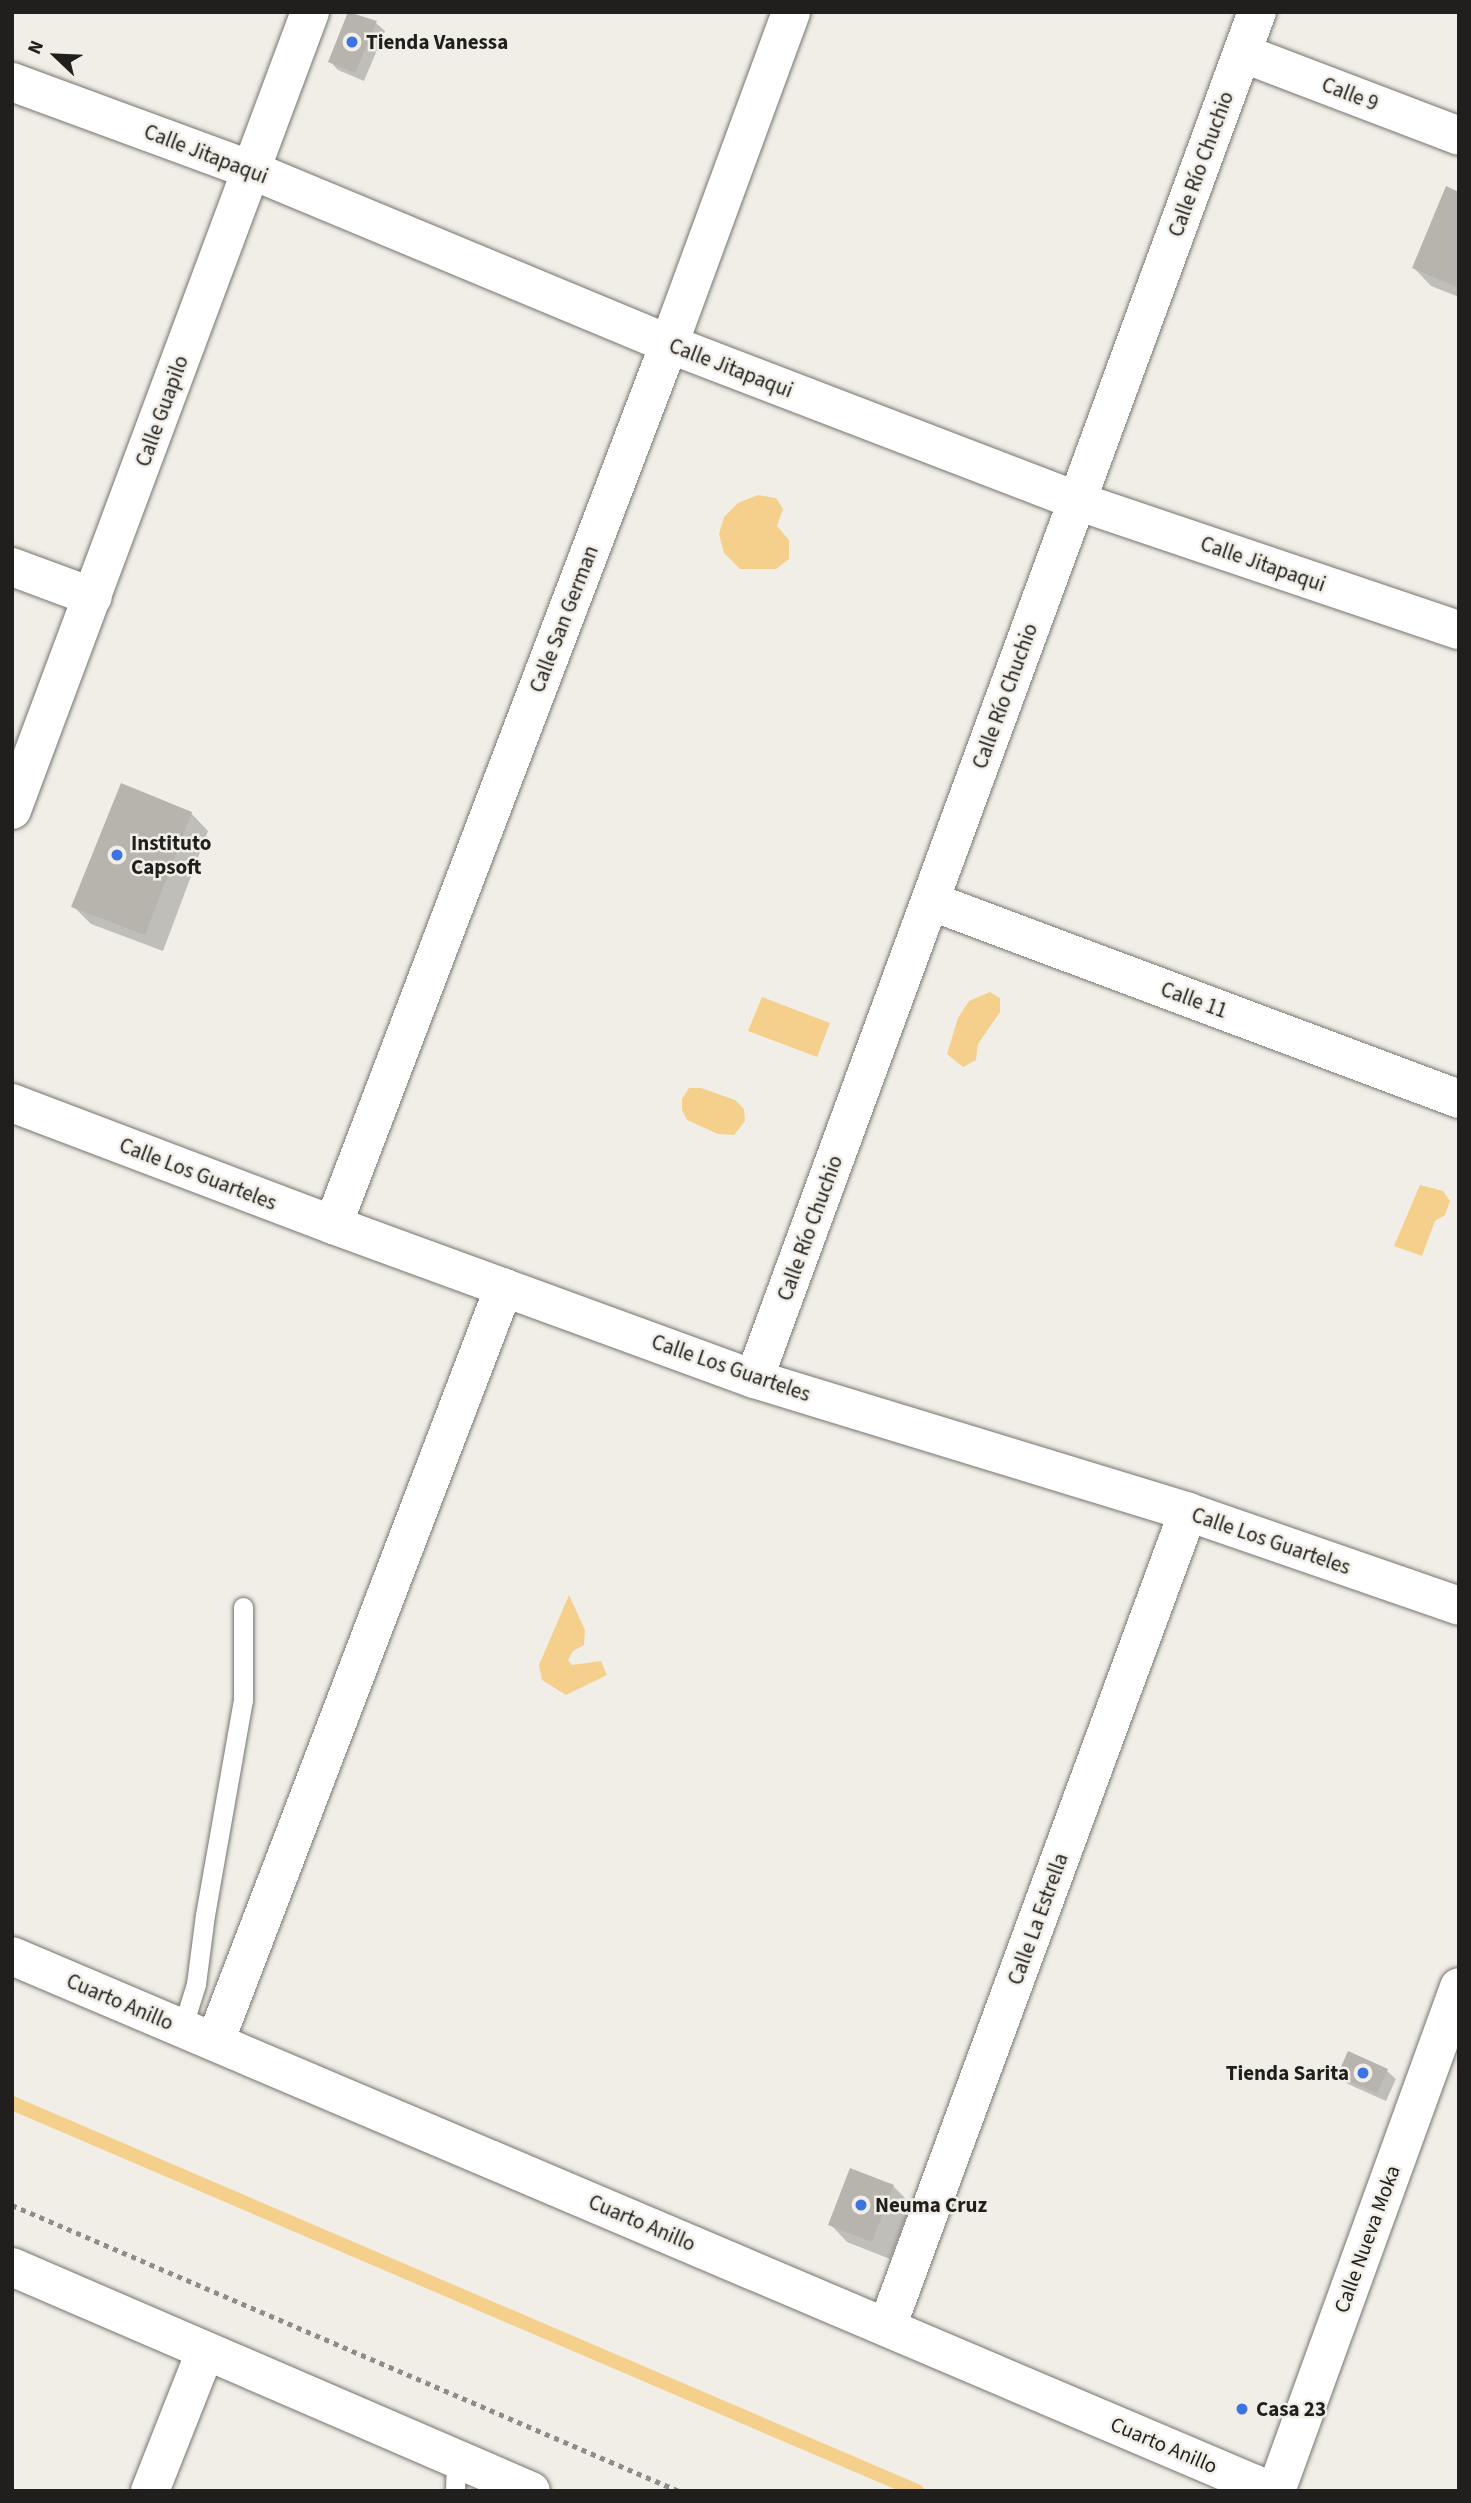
<!DOCTYPE html>
<meta charset="utf-8">
<style>
body{margin:0}
#map{position:relative;width:1471px;height:2503px;overflow:hidden;background:#f1eee7;font-family:"Source Sans 3",sans-serif}
div>[style]{position:absolute}
[style*='--x']{left:calc(var(--x)*1px);top:calc(var(--y)*1px);width:calc(var(--w)*1px);rotate:calc(var(--a)*1deg)}
.water>*{inset:0;background:#f4d08c}
.shadow>*{inset:0;background:#0003}
.stream>*{height:14px;margin:-7px;padding:0 7px;transform-origin:7px;border-radius:7px;background:#f4d08c}
.building>*{inset:0;background:#b7b4ad}
.path>*{height:4.5px;margin-top:-2.25px;transform-origin:0;background:repeating-linear-gradient(90deg,#8e8c87 0 5px,transparent 0 10px)}
.roads{filter:drop-shadow(0 0 2px #78756f) drop-shadow(0 0 2px #78756f)}
.lane>*{height:19px;margin:-9.5px;padding:0 9.5px;transform-origin:9.5px;border-radius:9.5px;background:#fff}
.street>*{height:38px;margin:-19px;padding:0 19px;transform-origin:19px;border-radius:19px;background:#fff}
.highway>*{height:38px;margin:-19px;padding:0 19px;transform-origin:19px;border-radius:19px;background:#fff}
.dots>*{width:19px;height:19px;translate:-50% -50%;box-sizing:border-box;border:4px solid #f1eee7;border-radius:50%}
span{translate:-50% -50%;white-space:nowrap;text-align:center;line-height:1.15;-webkit-text-stroke:5px #f1eee7;paint-order:stroke}
.poi-label{font-size:21px;color:#201f1d;font-weight:700}
.left{translate:0 -50%;text-align:left}
.right{translate:-100% -50%;text-align:right}
.street-label{font-size:21px;color:#201f1d}
.frame{position:absolute;inset:0;border:14px solid #201f1d;pointer-events:none}
.north{position:absolute;left:21px;top:21px;width:70px;height:70px;-webkit-text-stroke:5px #f1eee7;paint-order:stroke;rotate:293deg;font-size:19px;font-weight:700;line-height:28px;text-align:center;color:#201f1d}
.north::after{content:'';display:block;margin:auto;width:24px;height:32px;background:#201f1d;clip-path:polygon(50% 0,100% 100%,50% 72%,0 100%)}
</style>
<div id="map">
<div class="water">
<div style="clip-path:polygon(758px 495px,776px 498px,783px 509px,777px 526px,789px 540px,789px 559px,776px 569px,740px 569px,724px 553px,719px 534px,724px 517px,738px 503px)"></div>
<div style="clip-path:polygon(990px 992px,1000px 998px,1000px 1012px,978px 1044px,976px 1060px,963px 1067px,947px 1054px,958px 1018px,969px 1001px)"></div>
<div style="clip-path:polygon(762px 997px,830px 1023px,817px 1057px,748px 1031px)"></div>
<div style="clip-path:polygon(689px 1088px,701px 1088px,735px 1100px,744px 1109px,745px 1121px,734px 1135px,718px 1134px,687px 1120px,682px 1110px,682px 1099px)"></div>
<div style="clip-path:polygon(1420px 1185px,1443px 1191px,1450px 1201px,1445px 1215px,1435px 1221px,1422px 1256px,1394px 1246px)"></div>
<div style="clip-path:polygon(569px 1595px,585px 1630px,584px 1645px,573px 1651px,568px 1660px,572px 1665px,601px 1661px,607px 1675px,566px 1695px,542px 1680px,539px 1665px)"></div>
</div>
<div class="shadow">
<div style="clip-path:polygon(350px 12px,376px 23px,385px 31px,364px 81px,338px 70px,330px 61px)"></div>
<div style="clip-path:polygon(1459px 194px,1459px 297px,1431px 286px,1414px 268px)"></div>
<div style="clip-path:polygon(191px 813px,208px 831px,163px 951px,91px 924px,73px 906px)"></div>
<div style="clip-path:polygon(1349px 2053px,1387px 2071px,1396px 2079px,1386px 2101px,1348px 2084px,1339px 2076px)"></div>
<div style="clip-path:polygon(851px 2170px,893px 2186px,911px 2204px,890px 2259px,847px 2242px,830px 2224px)"></div>
</div>
<div class="stream">
<div style="--x:12;--y:2103;--w:985;--a:23.21"></div>
</div>
<div class="building">
<div style="clip-path:polygon(348px 12px,377px 21px,355px 73px,328px 62px)"></div>
<div style="clip-path:polygon(1446px 186px,1459px 192px,1459px 288px,1412px 268px)"></div>
<div style="clip-path:polygon(121px 783px,192px 812px,145px 935px,71px 907px)"></div>
<div style="clip-path:polygon(1348px 2051px,1388px 2069px,1377px 2093px,1337px 2076px)"></div>
<div style="clip-path:polygon(850px 2168px,894px 2185px,872px 2242px,828px 2225px)"></div>
</div>
<div class="path">
<div style="--x:12;--y:2205;--w:726;--a:23.21"></div>
</div>
<div class="roads">
<div class="lane">
<div style="--x:182;--y:2029;--w:47;--a:-72.7"></div>
<div style="--x:196;--y:1984;--w:70;--a:-82.6"></div>
<div style="--x:205;--y:1915;--w:218;--a:-80"></div>
<div style="--x:243;--y:1700;--w:93;--a:-90"></div>
<div style="--x:455;--y:2491;--w:32;--a:-88"></div>
</div>
<div class="street">
<div style="--x:1242;--y:53;--w:232;--a:20.9"></div>
<div style="--x:12;--y:82;--w:255;--a:20.2"></div>
<div style="--x:251;--y:170;--w:453;--a:22.6"></div>
<div style="--x:669;--y:344;--w:437;--a:21"></div>
<div style="--x:1077;--y:501;--w:403;--a:18.7"></div>
<div style="--x:12;--y:567;--w:86;--a:20.3"></div>
<div style="--x:12;--y:810;--w:852;--a:-69.52"></div>
<div style="--x:930;--y:901;--w:565;--a:20.52"></div>
<div style="--x:12;--y:1103;--w:343;--a:20.8"></div>
<div style="--x:333;--y:1225;--w:448;--a:20.1"></div>
<div style="--x:754;--y:1379;--w:454;--a:17"></div>
<div style="--x:1188;--y:1512;--w:287;--a:19.1"></div>
<div style="--x:333;--y:1225;--w:943;--a:-69.12"></div>
<div style="--x:669;--y:344;--w:354;--a:-69.8"></div>
<div style="--x:754;--y:1379;--w:1457;--a:-69.8"></div>
<div style="--x:215;--y:2042;--w:808;--a:-69.05"></div>
<div style="--x:887;--y:2327;--w:869;--a:-69.73"></div>
<div style="--x:150;--y:2491;--w:149;--a:-68.4"></div>
<div style="--x:1276;--y:2491;--w:536;--a:-70.04"></div>
</div>
<div class="highway">
<div style="--x:12;--y:1956;--w:1368;--a:23.02"></div>
<div style="--x:12;--y:2267;--w:565;--a:23.34"></div>
</div>
</div>
<div class="dots">
<div style="left:352px;top:42px;background:#3d73e3"></div>
<div style="left:117px;top:855px;background:#3d73e3"></div>
<div style="left:1363px;top:2073px;background:#3d73e3"></div>
<div style="left:861px;top:2205px;background:#3d73e3"></div>
<div style="left:1242px;top:2409px;background:#3d73e3"></div>
</div>
<div class="poi-label">
<span class="left" style="left:366px;top:42px">Tienda Vanessa</span>
<span class="left" style="left:131px;top:855px">Instituto<br>Capsoft</span>
<span class="right" style="left:1349px;top:2073px">Tienda Sarita</span>
<span class="left" style="left:875px;top:2205px">Neuma Cruz</span>
<span class="left" style="left:1256px;top:2409px">Casa 23</span>
</div>
<div class="street-label">
<span style="left:1350px;top:94px;rotate:21deg">Calle 9</span>
<span style="left:206px;top:154px;rotate:21deg">Calle Jitapaqui</span>
<span style="left:1201px;top:164px;rotate:-70deg">Calle Río Chuchio</span>
<span style="left:731px;top:368px;rotate:21deg">Calle Jitapaqui</span>
<span style="left:162px;top:411px;rotate:-70deg">Calle Guapilo</span>
<span style="left:1263px;top:564px;rotate:19deg">Calle Jitapaqui</span>
<span style="left:564px;top:619px;rotate:-69deg">Calle San German</span>
<span style="left:1005px;top:696px;rotate:-70deg">Calle Río Chuchio</span>
<span style="left:1194px;top:1000px;rotate:20deg">Calle 11</span>
<span style="left:198px;top:1174px;rotate:21deg">Calle Los Guarteles</span>
<span style="left:810px;top:1228px;rotate:-70deg">Calle Río Chuchio</span>
<span style="left:731px;top:1368px;rotate:19deg">Calle Los Guarteles</span>
<span style="left:1271px;top:1541px;rotate:19deg">Calle Los Guarteles</span>
<span style="left:1038px;top:1919px;rotate:-70deg">Calle La Estrella</span>
<span style="left:120px;top:2002px;rotate:23deg">Cuarto Anillo</span>
<span style="left:642px;top:2223px;rotate:23deg">Cuarto Anillo</span>
<span style="left:1367px;top:2239px;rotate:-70deg">Calle Nueva Moka</span>
<span style="left:1164px;top:2445px;rotate:23deg">Cuarto Anillo</span>
</div>
<div class="frame"></div>
<div class="north">N</div>
</div>
